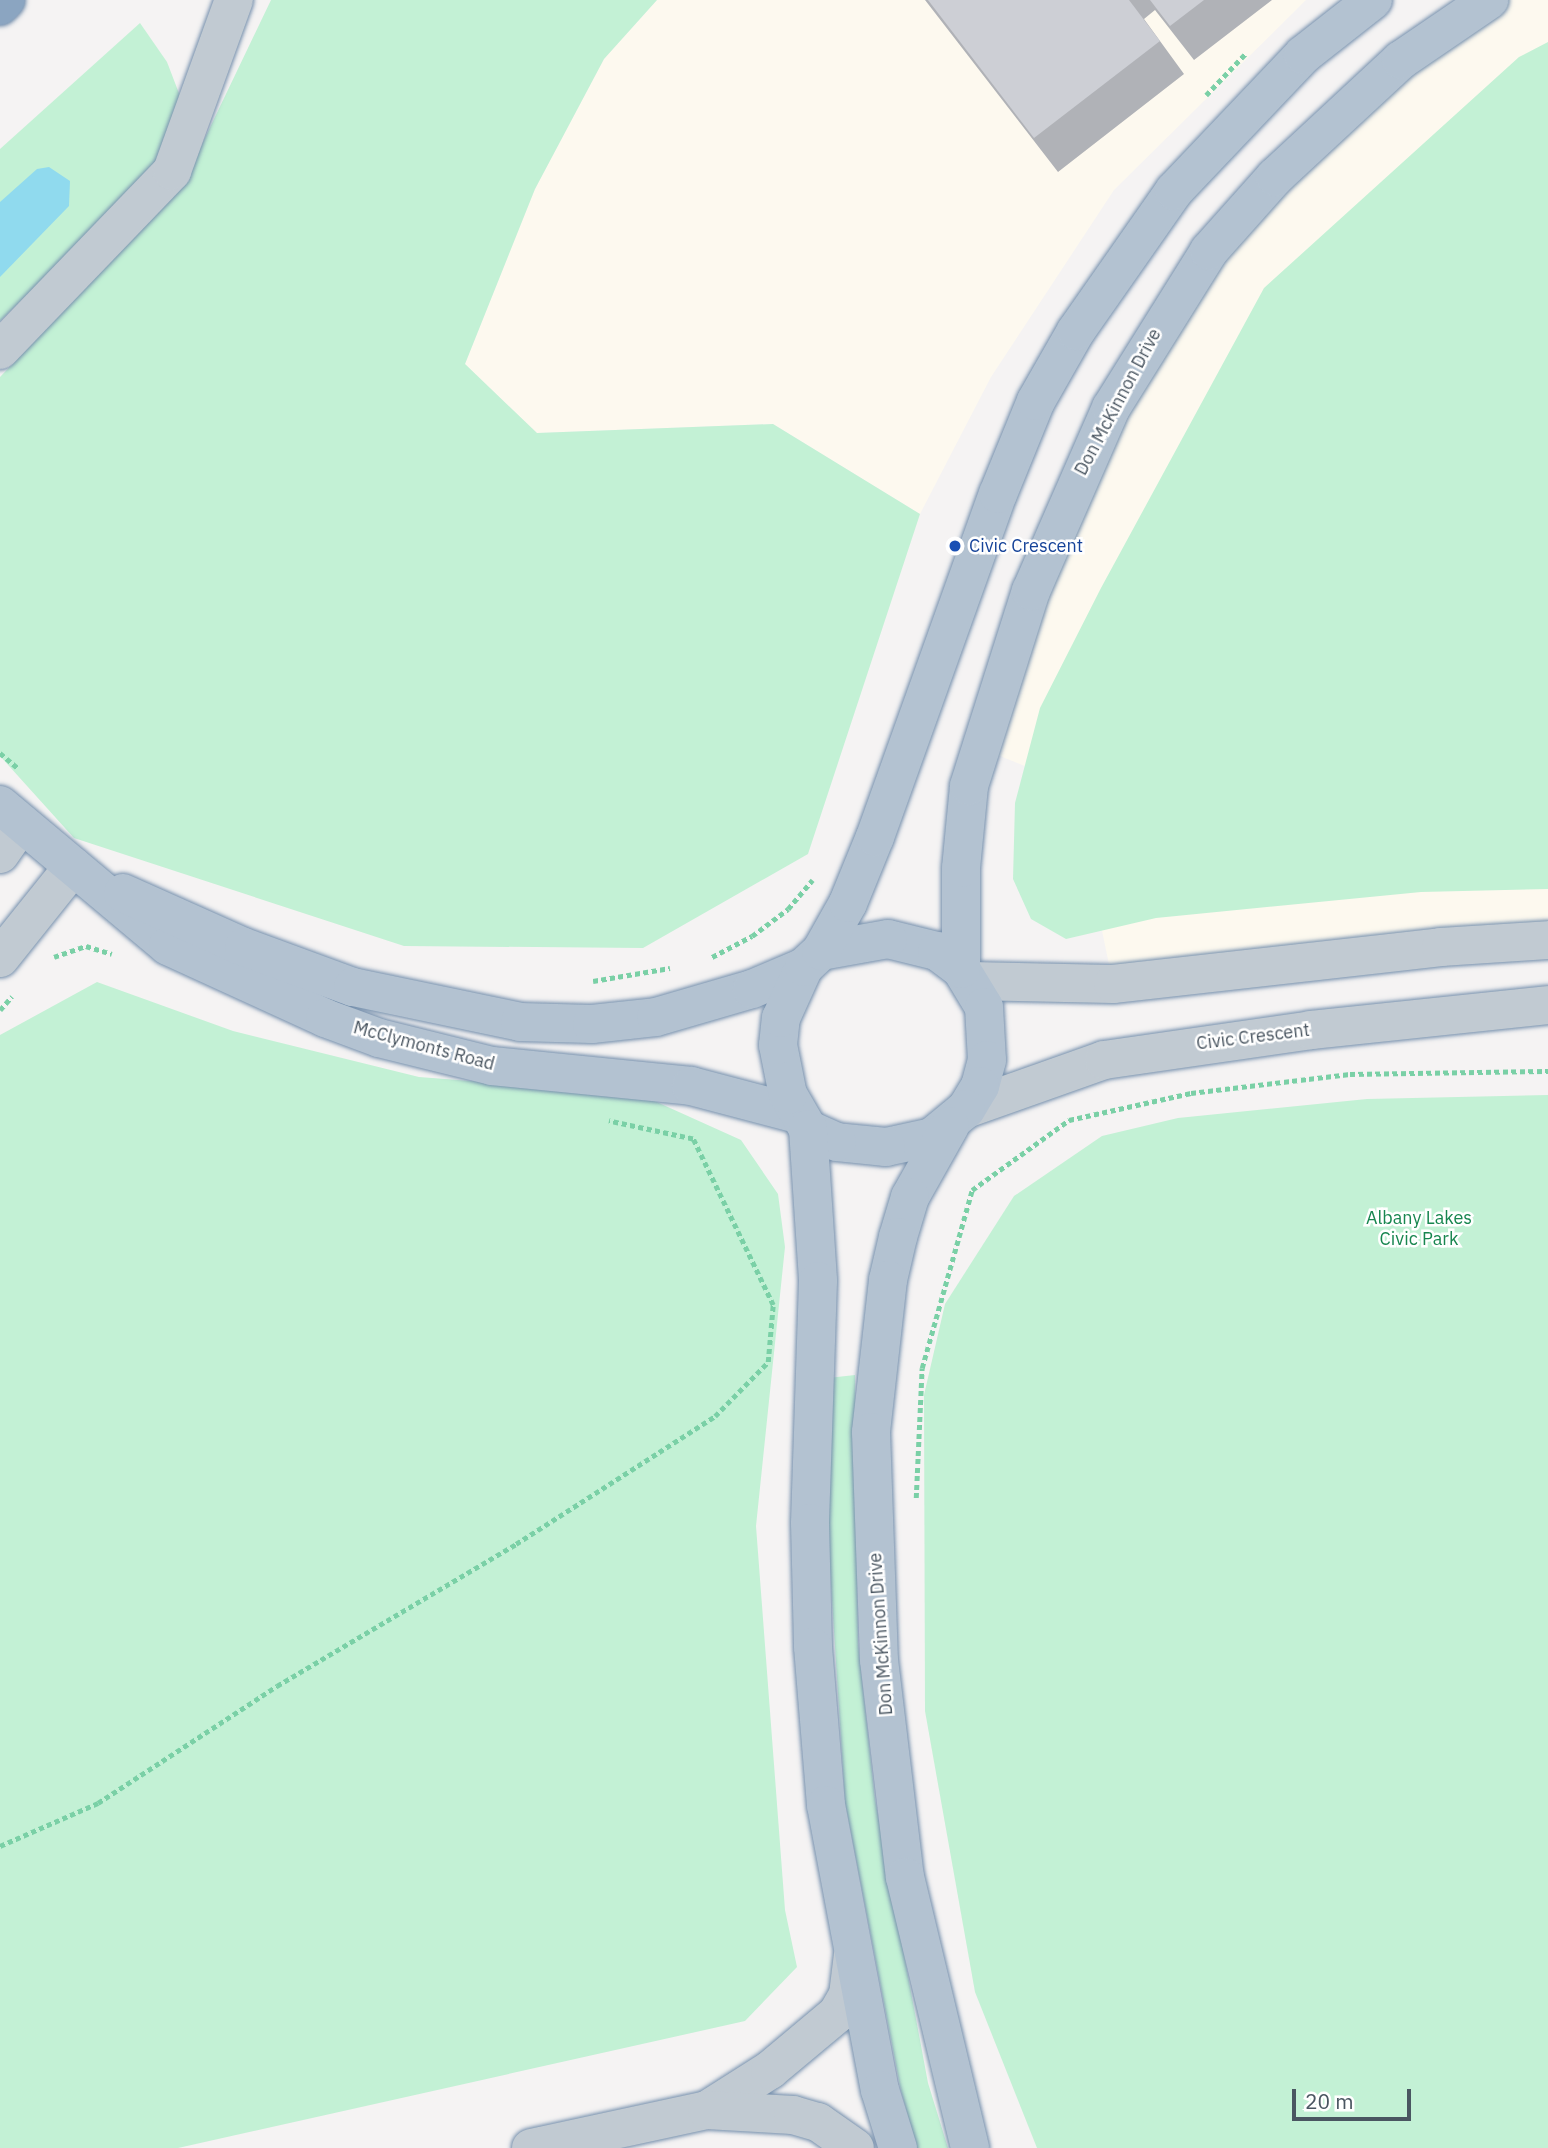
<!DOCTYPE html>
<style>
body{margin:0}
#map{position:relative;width:1548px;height:2148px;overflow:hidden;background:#f5f3f3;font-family:"IBM Plex Sans",sans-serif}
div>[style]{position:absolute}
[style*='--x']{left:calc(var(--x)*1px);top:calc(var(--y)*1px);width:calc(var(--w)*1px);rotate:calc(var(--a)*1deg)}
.commercial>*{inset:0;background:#fdf9ef}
.green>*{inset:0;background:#c3f1d5}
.water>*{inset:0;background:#90daee}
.path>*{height:4.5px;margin-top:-2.25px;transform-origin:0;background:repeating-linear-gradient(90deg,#7ad0a6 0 5px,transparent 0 8.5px)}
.roads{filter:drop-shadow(0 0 2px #7690ad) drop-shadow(0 0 2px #7690ad)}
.minor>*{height:38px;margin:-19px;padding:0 19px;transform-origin:19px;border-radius:19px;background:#c1cad2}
.major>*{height:38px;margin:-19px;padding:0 19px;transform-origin:19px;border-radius:19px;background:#b3c2d1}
.highway>*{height:38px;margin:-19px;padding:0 19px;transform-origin:19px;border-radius:19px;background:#8ba5c1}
.wall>*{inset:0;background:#b0b2b7}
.building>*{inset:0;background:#cdcfd5}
.dots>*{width:19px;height:19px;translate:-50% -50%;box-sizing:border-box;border:4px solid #fff;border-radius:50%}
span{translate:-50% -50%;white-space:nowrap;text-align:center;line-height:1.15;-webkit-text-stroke:5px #fff;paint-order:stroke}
.street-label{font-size:18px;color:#4a5661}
.transit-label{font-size:18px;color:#164399}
.left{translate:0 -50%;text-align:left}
.park-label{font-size:18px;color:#17864f}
.scale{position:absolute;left:1292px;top:2089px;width:119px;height:32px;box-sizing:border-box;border:4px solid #4a5661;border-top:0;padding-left:9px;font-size:21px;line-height:24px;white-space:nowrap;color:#4a5661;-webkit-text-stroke:5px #fff;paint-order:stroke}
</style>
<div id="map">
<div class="commercial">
<div style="clip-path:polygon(657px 0,1306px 0,1114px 190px,991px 377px,920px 514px,773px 424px,537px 433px,465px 364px,535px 189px,604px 59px)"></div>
<div style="clip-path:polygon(1489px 0,1548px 0,1548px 940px,1113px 984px,1072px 785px,980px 748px,1004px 666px,1209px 251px)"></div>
</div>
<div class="green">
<div style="clip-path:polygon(271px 0,657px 0,604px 59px,535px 189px,465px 364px,537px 433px,773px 424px,920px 514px,808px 854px,643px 948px,404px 946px,74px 838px,0 756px,0 377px,181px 188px)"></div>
<div style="clip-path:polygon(140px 23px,167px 62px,185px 109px,160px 165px,0 321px,0 149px)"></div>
<div style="clip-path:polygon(1548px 42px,1548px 889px,1421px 892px,1156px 918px,1066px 939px,1031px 919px,1013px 879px,1015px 803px,1040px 708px,1101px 588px,1264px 288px,1519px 57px)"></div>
<div style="clip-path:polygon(97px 982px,233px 1031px,419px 1077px,639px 1094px,741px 1140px,778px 1194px,785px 1247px,756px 1526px,785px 1910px,797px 1967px,745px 2021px,178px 2148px,0 2148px,0 1035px)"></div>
<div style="clip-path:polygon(1548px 1095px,1548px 2148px,1037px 2148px,975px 1992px,925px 1711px,924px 1395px,945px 1304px,1014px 1196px,1102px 1136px,1178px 1118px,1367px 1099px)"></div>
<div style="clip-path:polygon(855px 1375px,858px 1643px,875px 1799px,928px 2083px,948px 2148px,917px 2148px,901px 2091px,845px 1802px,826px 1507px,828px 1378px)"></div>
</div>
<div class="water">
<div style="clip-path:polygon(49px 167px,70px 181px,69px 206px,0 277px,0 202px,37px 169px)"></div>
</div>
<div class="path">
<div style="--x:1206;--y:95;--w:58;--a:-46.4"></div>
<div style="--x:0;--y:753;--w:23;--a:40"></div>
<div style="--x:54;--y:957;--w:34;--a:-19"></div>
<div style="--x:86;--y:946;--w:27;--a:17"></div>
<div style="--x:712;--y:957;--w:45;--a:-27.7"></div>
<div style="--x:752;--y:936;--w:45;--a:-36.9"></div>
<div style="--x:788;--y:909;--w:38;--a:-50"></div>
<div style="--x:593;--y:981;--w:78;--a:-9.6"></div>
<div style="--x:0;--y:1010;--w:18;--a:-49"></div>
<div style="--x:916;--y:1498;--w:130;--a:-87.4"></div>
<div style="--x:922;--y:1368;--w:185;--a:-74.3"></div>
<div style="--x:972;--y:1190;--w:120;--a:-35.8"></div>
<div style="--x:1069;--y:1120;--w:125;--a:-12.5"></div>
<div style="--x:1191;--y:1093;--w:160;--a:-6.8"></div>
<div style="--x:1350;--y:1074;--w:198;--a:-0.9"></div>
<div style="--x:0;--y:1846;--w:107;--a:-23.7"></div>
<div style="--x:98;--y:1803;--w:214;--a:-33.2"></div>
<div style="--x:277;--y:1686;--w:278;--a:-30.7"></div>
<div style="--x:516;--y:1544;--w:237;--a:-32.7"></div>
<div style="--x:715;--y:1416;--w:76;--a:-45.5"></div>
<div style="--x:768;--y:1362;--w:57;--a:-85"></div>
<div style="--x:773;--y:1305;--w:184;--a:-115.7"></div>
<div style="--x:693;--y:1139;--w:86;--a:-167.9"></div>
</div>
<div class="roads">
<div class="minor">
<div style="--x:0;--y:350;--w:248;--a:-46.1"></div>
<div style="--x:172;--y:171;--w:182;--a:-70.1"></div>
<div style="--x:0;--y:854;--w:37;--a:-55"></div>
<div style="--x:0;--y:958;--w:117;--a:-51.3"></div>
<div style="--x:970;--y:981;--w:143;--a:1.2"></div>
<div style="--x:1113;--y:984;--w:330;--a:-6.4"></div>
<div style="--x:1441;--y:947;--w:107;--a:-3.7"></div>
<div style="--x:966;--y:1109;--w:146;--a:-19.5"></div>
<div style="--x:1104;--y:1060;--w:209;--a:-8.2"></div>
<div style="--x:1311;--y:1030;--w:238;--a:-6"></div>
<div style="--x:707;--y:2110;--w:75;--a:-32.4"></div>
<div style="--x:770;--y:2070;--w:87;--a:-39.9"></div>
<div style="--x:837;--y:2014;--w:22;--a:-60"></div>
<div style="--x:848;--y:1995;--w:41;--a:-83"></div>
<div style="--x:531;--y:2148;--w:180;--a:-12.2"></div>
<div style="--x:707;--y:2110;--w:86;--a:3.3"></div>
<div style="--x:793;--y:2115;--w:26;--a:16"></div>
<div style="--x:818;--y:2122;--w:45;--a:35.1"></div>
</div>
<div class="major">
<div style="--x:0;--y:805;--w:219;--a:40"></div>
<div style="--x:168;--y:946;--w:173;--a:24.6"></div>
<div style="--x:325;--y:1018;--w:58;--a:20.3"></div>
<div style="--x:379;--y:1038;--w:116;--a:13.9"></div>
<div style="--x:492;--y:1066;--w:200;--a:5.7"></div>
<div style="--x:691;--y:1086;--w:110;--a:14.8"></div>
<div style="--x:123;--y:893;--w:133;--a:24.1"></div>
<div style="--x:244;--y:947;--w:116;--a:20.2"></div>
<div style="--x:353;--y:987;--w:171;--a:11.8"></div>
<div style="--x:520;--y:1022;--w:72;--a:1.6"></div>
<div style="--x:592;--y:1024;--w:64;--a:-6.2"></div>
<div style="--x:656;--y:1017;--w:100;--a:-16.3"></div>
<div style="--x:752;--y:989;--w:56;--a:-22.9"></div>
<div style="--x:888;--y:939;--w:50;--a:13.8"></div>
<div style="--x:937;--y:951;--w:30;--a:37"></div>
<div style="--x:961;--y:969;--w:44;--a:58.8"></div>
<div style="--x:984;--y:1007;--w:53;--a:86.8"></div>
<div style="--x:987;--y:1060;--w:27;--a:105"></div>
<div style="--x:980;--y:1086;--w:27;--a:121"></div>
<div style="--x:966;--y:1109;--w:44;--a:140.5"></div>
<div style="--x:932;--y:1137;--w:47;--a:167.7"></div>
<div style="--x:886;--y:1147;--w:49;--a:-174.2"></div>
<div style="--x:837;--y:1142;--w:32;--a:-156"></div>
<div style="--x:808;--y:1129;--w:39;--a:-120"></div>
<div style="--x:788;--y:1095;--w:51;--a:-101.3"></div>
<div style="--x:778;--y:1045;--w:27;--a:-84"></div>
<div style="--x:781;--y:1018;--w:56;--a:-65.7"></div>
<div style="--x:804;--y:967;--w:23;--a:-43"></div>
<div style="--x:821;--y:951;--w:68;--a:-10.2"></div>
<div style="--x:821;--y:951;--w:55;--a:-60.6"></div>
<div style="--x:848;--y:903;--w:71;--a:-67.8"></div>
<div style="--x:875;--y:837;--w:364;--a:-70.3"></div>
<div style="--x:998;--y:494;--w:100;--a:-67.8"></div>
<div style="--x:1036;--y:401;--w:81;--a:-60.3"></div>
<div style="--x:1076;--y:331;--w:171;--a:-55"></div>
<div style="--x:1174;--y:191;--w:187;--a:-46.5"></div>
<div style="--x:1303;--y:55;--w:89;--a:-38.2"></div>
<div style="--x:961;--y:969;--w:101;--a:-90"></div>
<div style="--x:961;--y:868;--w:82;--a:-84.4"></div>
<div style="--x:969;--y:786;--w:205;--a:-72.4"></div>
<div style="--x:1031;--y:591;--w:200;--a:-66.4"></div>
<div style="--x:1111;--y:408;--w:185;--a:-58"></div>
<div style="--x:1209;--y:251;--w:99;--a:-48.3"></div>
<div style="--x:1275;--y:177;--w:172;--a:-42.9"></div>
<div style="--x:1401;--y:60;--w:107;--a:-34.3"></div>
<div style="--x:950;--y:1126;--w:81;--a:119.4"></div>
<div style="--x:910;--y:1197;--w:42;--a:106.7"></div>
<div style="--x:898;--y:1237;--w:44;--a:103.1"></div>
<div style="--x:888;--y:1280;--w:153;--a:96.4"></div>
<div style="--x:871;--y:1432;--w:228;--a:88"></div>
<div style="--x:879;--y:1660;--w:219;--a:83.2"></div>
<div style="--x:905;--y:1877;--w:279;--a:76.5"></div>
<div style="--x:808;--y:1129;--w:152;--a:86.2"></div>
<div style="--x:818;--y:1281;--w:242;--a:91.9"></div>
<div style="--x:810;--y:1523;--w:124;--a:88.6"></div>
<div style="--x:813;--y:1647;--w:159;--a:85.3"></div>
<div style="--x:826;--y:1805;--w:290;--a:79.3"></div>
<div style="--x:880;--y:2090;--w:61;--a:72.8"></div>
</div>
<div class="highway">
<div style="--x:0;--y:6;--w:8;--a:-45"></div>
</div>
</div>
<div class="wall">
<div style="clip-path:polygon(925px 0,1272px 0,1194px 60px,1155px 10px,1144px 19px,1184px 74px,1058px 172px)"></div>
</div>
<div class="building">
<div style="clip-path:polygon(928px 0,1129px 0,1160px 41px,1034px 138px)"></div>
<div style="clip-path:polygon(1150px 0,1204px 0,1170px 26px)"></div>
</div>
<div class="dots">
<div style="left:955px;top:546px;background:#1a4fb4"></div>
</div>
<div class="street-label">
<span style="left:1118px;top:402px;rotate:-62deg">Don McKinnon Drive</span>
<span style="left:1253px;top:1037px;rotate:-7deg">Civic Crescent</span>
<span style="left:424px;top:1046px;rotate:15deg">McClymonts Road</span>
<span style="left:881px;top:1634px;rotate:-94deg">Don McKinnon Drive</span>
</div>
<div class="transit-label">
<span class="left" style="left:969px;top:546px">Civic Crescent</span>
</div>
<div class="park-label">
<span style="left:1419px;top:1229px">Albany Lakes<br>Civic Park</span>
</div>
<div class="scale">20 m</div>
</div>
